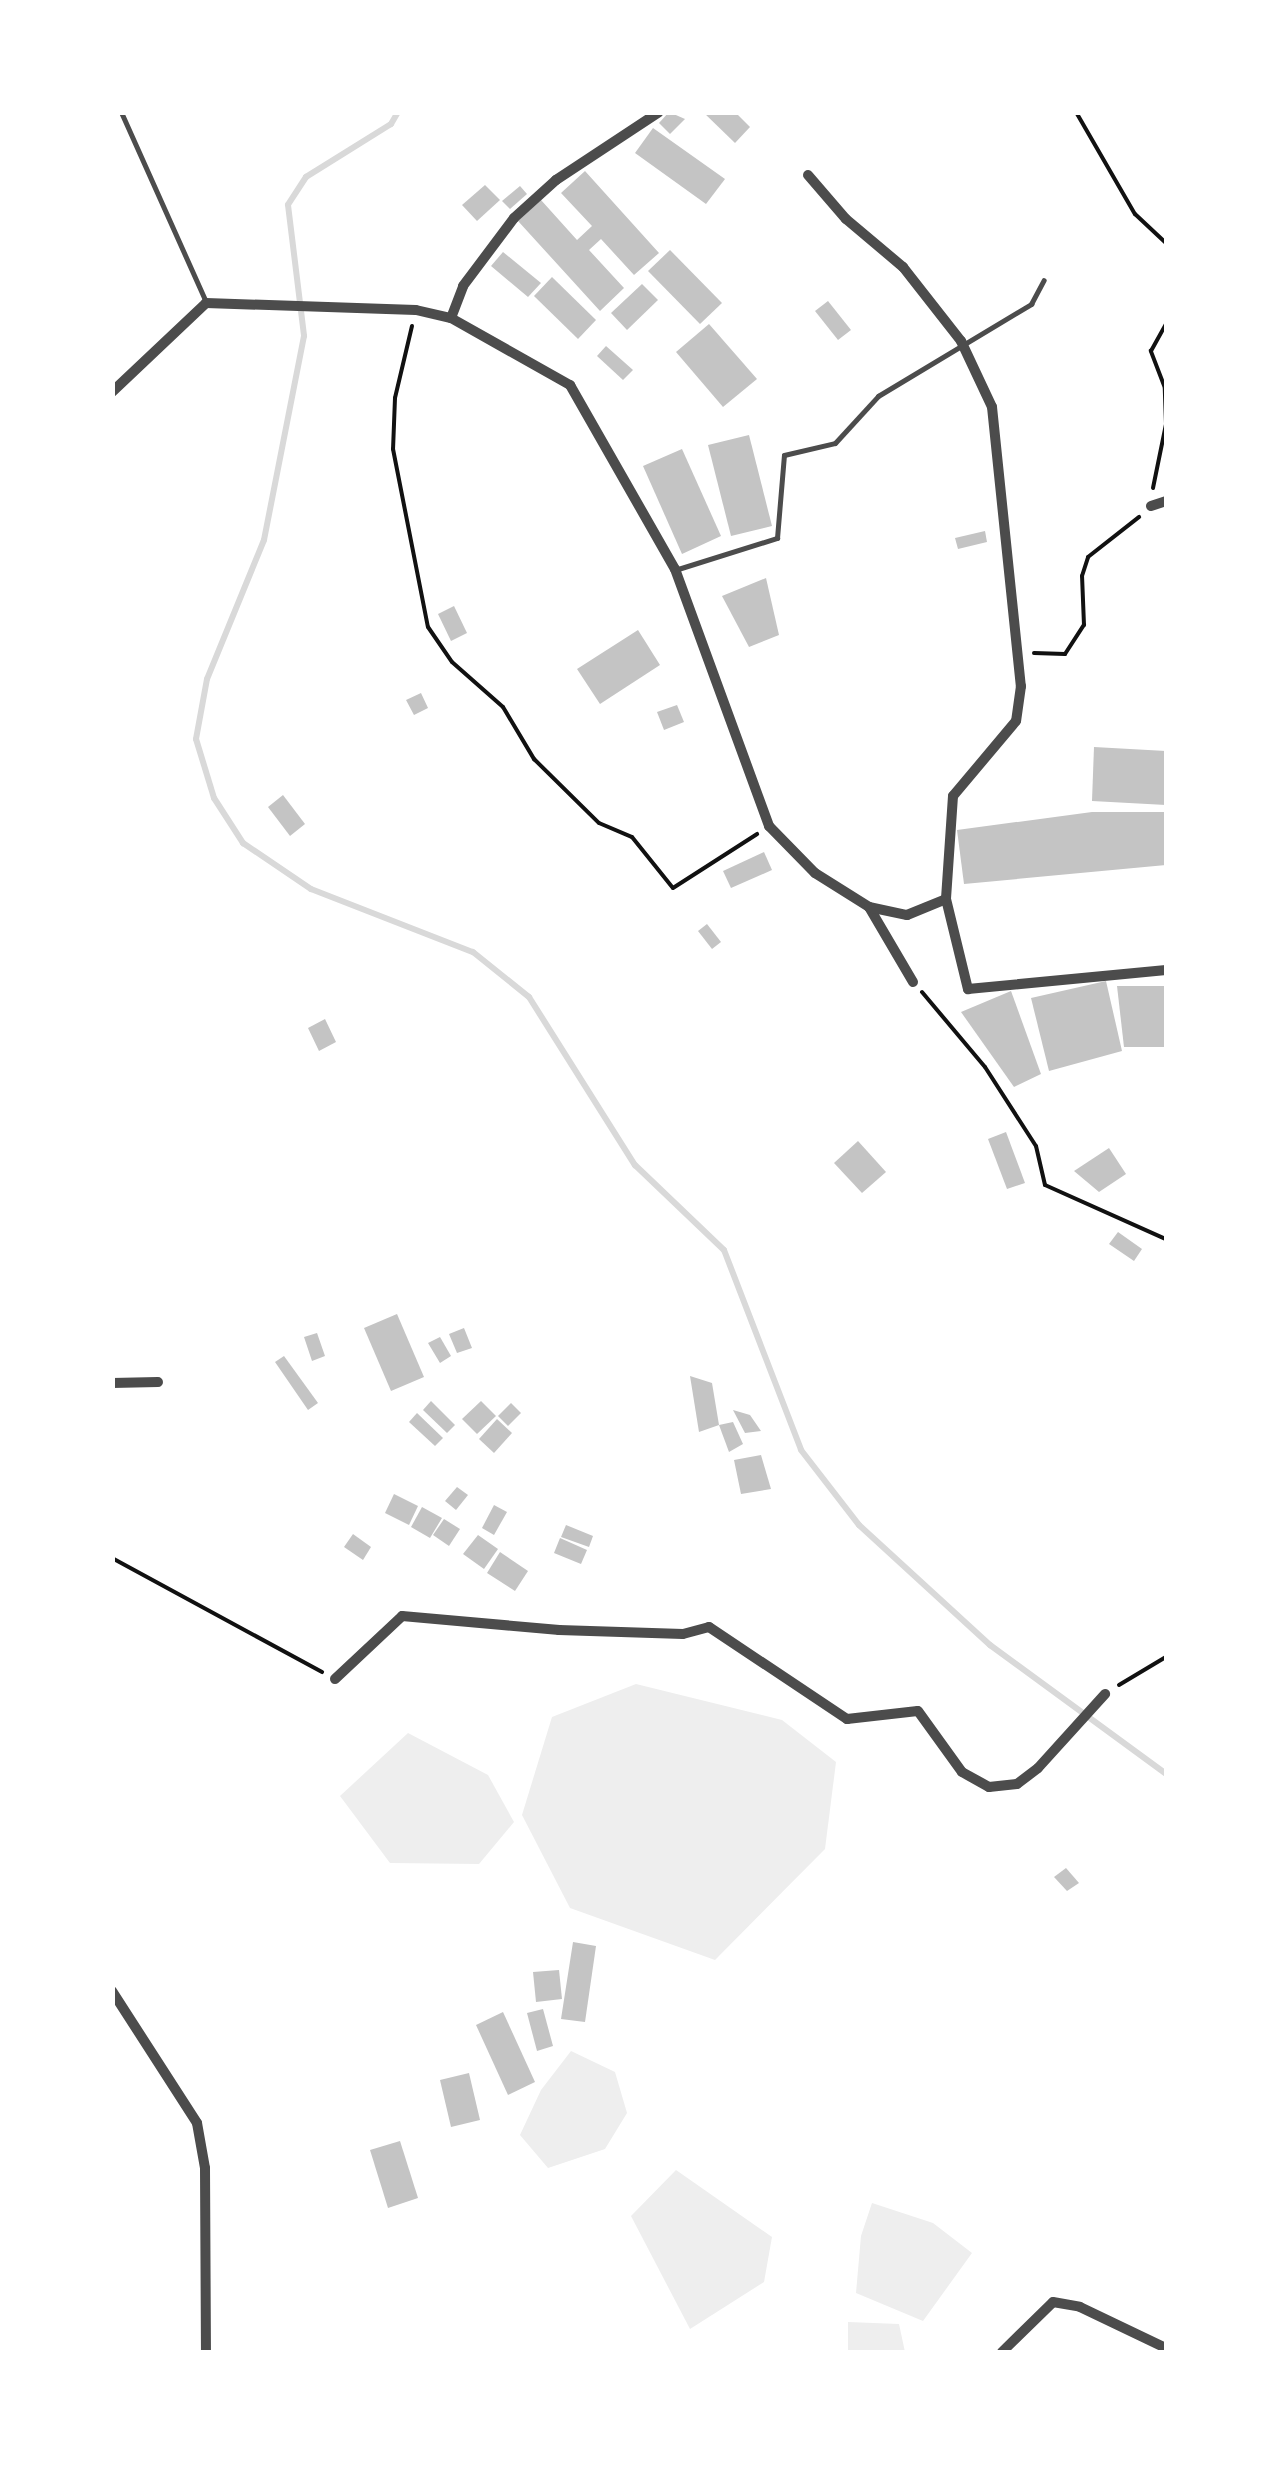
<!DOCTYPE html>
<style>
body{margin:0}
#map{position:relative;width:1279px;height:2465px;overflow:hidden;background:#fff;font-family:Arial,sans-serif}
div>[style]{position:absolute}
[style*='--x']{left:calc(var(--x)*1px);top:calc(var(--y)*1px);width:calc(var(--w)*1px);rotate:calc(var(--a)*1deg)}
.green>*{inset:0;background:#eee}
.stream>*{height:6px;margin:-3px;padding:0 3px;transform-origin:3px;border-radius:3px;background:#d9d9d9}
.building>*{inset:0;background:#c4c4c4}
.path>*{height:4px;margin:-2px;padding:0 2px;transform-origin:2px;border-radius:2px;background:#111}
.service>*{height:5px;margin:-2.5px;padding:0 2.5px;transform-origin:2.5px;border-radius:2.5px;background:#4c4c4c}
.minor>*{height:10px;margin:-5px;padding:0 5px;transform-origin:5px;border-radius:5px;background:#4c4c4c}
span{translate:-50% -50%;white-space:nowrap;text-align:center;line-height:1.15;-webkit-text-stroke:9px #fff;paint-order:stroke}
.frame{position:absolute;inset:0;border:115px solid #fff;pointer-events:none}
</style>
<div id="map">
<div class="green">
<div style="clip-path:polygon(636px 1684px,782px 1720px,836px 1762px,825px 1849px,715px 1960px,570px 1908px,522px 1815px,552px 1717px)"></div>
<div style="clip-path:polygon(408px 1733px,488px 1775px,514px 1822px,479px 1864px,390px 1863px,340px 1796px)"></div>
<div style="clip-path:polygon(571px 2051px,615px 2072px,627px 2113px,605px 2149px,548px 2168px,520px 2135px,541px 2090px)"></div>
<div style="clip-path:polygon(676px 2170px,772px 2237px,764px 2282px,690px 2329px,631px 2216px)"></div>
<div style="clip-path:polygon(872px 2203px,933px 2223px,972px 2253px,923px 2321px,856px 2293px,861px 2236px)"></div>
<div style="clip-path:polygon(848px 2322px,899px 2324px,905px 2352px,848px 2352px)"></div>
</div>
<div class="stream">
<div style="--x:398;--y:112;--w:14;--a:120"></div>
<div style="--x:391;--y:124;--w:100;--a:148.1"></div>
<div style="--x:306;--y:177;--w:33;--a:123"></div>
<div style="--x:288;--y:205;--w:132;--a:83"></div>
<div style="--x:304;--y:336;--w:208;--a:101.1"></div>
<div style="--x:264;--y:540;--w:150;--a:112.3"></div>
<div style="--x:207;--y:679;--w:61;--a:100.4"></div>
<div style="--x:196;--y:739;--w:62;--a:73"></div>
<div style="--x:214;--y:798;--w:54;--a:57.2"></div>
<div style="--x:243;--y:843;--w:82;--a:34.1"></div>
<div style="--x:311;--y:889;--w:174;--a:21.3"></div>
<div style="--x:473;--y:952;--w:72;--a:38.8"></div>
<div style="--x:529;--y:997;--w:199;--a:57.8"></div>
<div style="--x:635;--y:1165;--w:123;--a:43.7"></div>
<div style="--x:724;--y:1250;--w:214;--a:68.9"></div>
<div style="--x:801;--y:1450;--w:95;--a:52.3"></div>
<div style="--x:859;--y:1525;--w:178;--a:42.5"></div>
<div style="--x:990;--y:1645;--w:218;--a:36.2"></div>
</div>
<div class="building">
<div style="clip-path:polygon(669px 112px,685px 119px,670px 134px,659px 123px)"></div>
<div style="clip-path:polygon(703px 112px,735px 112px,750px 127px,735px 143px)"></div>
<div style="clip-path:polygon(653px 128px,725px 179px,706px 204px,635px 153px)"></div>
<div style="clip-path:polygon(585px 171px,659px 253px,634px 275px,601px 239px,589px 250px,624px 288px,600px 311px,518px 221px,541px 200px,577px 240px,592px 226px,561px 193px)"></div>
<div style="clip-path:polygon(485px 185px,500px 200px,477px 221px,462px 205px)"></div>
<div style="clip-path:polygon(520px 186px,527px 194px,510px 209px,502px 201px)"></div>
<div style="clip-path:polygon(670px 250px,722px 303px,700px 324px,648px 271px)"></div>
<div style="clip-path:polygon(503px 252px,541px 283px,528px 297px,491px 266px)"></div>
<div style="clip-path:polygon(552px 277px,596px 320px,578px 339px,534px 296px)"></div>
<div style="clip-path:polygon(642px 284px,658px 300px,627px 330px,611px 313px)"></div>
<div style="clip-path:polygon(828px 301px,851px 330px,838px 340px,815px 311px)"></div>
<div style="clip-path:polygon(709px 324px,757px 379px,723px 407px,676px 352px)"></div>
<div style="clip-path:polygon(606px 346px,633px 370px,623px 380px,597px 356px)"></div>
<div style="clip-path:polygon(749px 435px,772px 526px,731px 536px,708px 445px)"></div>
<div style="clip-path:polygon(682px 449px,721px 536px,682px 554px,643px 466px)"></div>
<div style="clip-path:polygon(985px 531px,987px 542px,958px 549px,955px 538px)"></div>
<div style="clip-path:polygon(766px 578px,779px 635px,749px 647px,722px 596px)"></div>
<div style="clip-path:polygon(454px 606px,467px 633px,451px 641px,438px 614px)"></div>
<div style="clip-path:polygon(638px 630px,660px 665px,600px 704px,577px 669px)"></div>
<div style="clip-path:polygon(421px 693px,428px 708px,414px 715px,406px 700px)"></div>
<div style="clip-path:polygon(677px 705px,684px 722px,664px 730px,657px 712px)"></div>
<div style="clip-path:polygon(1094px 747px,1166px 751px,1166px 805px,1092px 801px)"></div>
<div style="clip-path:polygon(283px 795px,305px 824px,290px 836px,268px 807px)"></div>
<div style="clip-path:polygon(1092px 812px,1166px 812px,1166px 865px,964px 884px,957px 830px)"></div>
<div style="clip-path:polygon(764px 852px,772px 870px,731px 888px,723px 871px)"></div>
<div style="clip-path:polygon(707px 924px,721px 942px,712px 949px,698px 931px)"></div>
<div style="clip-path:polygon(1106px 981px,1122px 1051px,1049px 1071px,1031px 998px)"></div>
<div style="clip-path:polygon(1117px 986px,1166px 986px,1166px 1047px,1124px 1047px)"></div>
<div style="clip-path:polygon(1011px 991px,1041px 1074px,1014px 1087px,961px 1012px)"></div>
<div style="clip-path:polygon(325px 1019px,336px 1042px,319px 1051px,308px 1028px)"></div>
<div style="clip-path:polygon(1006px 1132px,1025px 1183px,1007px 1189px,988px 1139px)"></div>
<div style="clip-path:polygon(858px 1141px,886px 1172px,862px 1193px,834px 1163px)"></div>
<div style="clip-path:polygon(1109px 1148px,1126px 1174px,1099px 1192px,1074px 1171px)"></div>
<div style="clip-path:polygon(1118px 1232px,1142px 1249px,1134px 1261px,1109px 1244px)"></div>
<div style="clip-path:polygon(397px 1314px,424px 1377px,391px 1391px,364px 1328px)"></div>
<div style="clip-path:polygon(464px 1328px,472px 1348px,457px 1353px,449px 1334px)"></div>
<div style="clip-path:polygon(317px 1333px,325px 1356px,312px 1361px,304px 1337px)"></div>
<div style="clip-path:polygon(440px 1337px,451px 1356px,440px 1363px,428px 1343px)"></div>
<div style="clip-path:polygon(284px 1356px,318px 1403px,308px 1410px,275px 1362px)"></div>
<div style="clip-path:polygon(690px 1376px,712px 1383px,719px 1425px,699px 1432px)"></div>
<div style="clip-path:polygon(431px 1401px,455px 1425px,447px 1433px,423px 1410px)"></div>
<div style="clip-path:polygon(481px 1401px,496px 1416px,477px 1434px,462px 1419px)"></div>
<div style="clip-path:polygon(511px 1403px,521px 1413px,508px 1426px,498px 1416px)"></div>
<div style="clip-path:polygon(733px 1410px,750px 1415px,761px 1431px,745px 1433px)"></div>
<div style="clip-path:polygon(417px 1413px,443px 1438px,435px 1446px,409px 1422px)"></div>
<div style="clip-path:polygon(497px 1419px,512px 1433px,494px 1453px,479px 1439px)"></div>
<div style="clip-path:polygon(733px 1422px,743px 1444px,729px 1452px,719px 1425px)"></div>
<div style="clip-path:polygon(761px 1455px,771px 1489px,741px 1494px,734px 1460px)"></div>
<div style="clip-path:polygon(457px 1487px,468px 1495px,456px 1510px,445px 1501px)"></div>
<div style="clip-path:polygon(394px 1494px,418px 1506px,409px 1525px,385px 1513px)"></div>
<div style="clip-path:polygon(494px 1505px,507px 1512px,494px 1535px,482px 1528px)"></div>
<div style="clip-path:polygon(422px 1507px,442px 1518px,430px 1538px,411px 1527px)"></div>
<div style="clip-path:polygon(444px 1519px,460px 1529px,449px 1546px,433px 1535px)"></div>
<div style="clip-path:polygon(566px 1525px,593px 1536px,589px 1547px,561px 1537px)"></div>
<div style="clip-path:polygon(353px 1534px,371px 1547px,363px 1560px,344px 1547px)"></div>
<div style="clip-path:polygon(478px 1535px,498px 1549px,484px 1569px,463px 1554px)"></div>
<div style="clip-path:polygon(560px 1538px,587px 1550px,581px 1564px,554px 1553px)"></div>
<div style="clip-path:polygon(500px 1552px,528px 1571px,515px 1591px,487px 1573px)"></div>
<div style="clip-path:polygon(1066px 1868px,1079px 1883px,1067px 1891px,1054px 1877px)"></div>
<div style="clip-path:polygon(573px 1942px,596px 1946px,585px 2022px,561px 2019px)"></div>
<div style="clip-path:polygon(559px 1970px,562px 1999px,536px 2002px,533px 1972px)"></div>
<div style="clip-path:polygon(543px 2009px,553px 2046px,537px 2051px,527px 2013px)"></div>
<div style="clip-path:polygon(503px 2012px,535px 2082px,508px 2095px,476px 2025px)"></div>
<div style="clip-path:polygon(469px 2073px,480px 2120px,451px 2127px,440px 2080px)"></div>
<div style="clip-path:polygon(400px 2141px,418px 2198px,388px 2208px,370px 2150px)"></div>
</div>
<div class="path">
<div style="--x:1076;--y:112;--w:118;--a:60"></div>
<div style="--x:1135;--y:214;--w:42;--a:43.1"></div>
<div style="--x:412;--y:326;--w:74;--a:103.3"></div>
<div style="--x:395;--y:398;--w:51;--a:92.2"></div>
<div style="--x:393;--y:449;--w:181;--a:78.9"></div>
<div style="--x:428;--y:627;--w:42;--a:55.6"></div>
<div style="--x:452;--y:662;--w:68;--a:41.4"></div>
<div style="--x:503;--y:707;--w:61;--a:59.2"></div>
<div style="--x:534;--y:759;--w:91;--a:44.6"></div>
<div style="--x:599;--y:823;--w:36;--a:23"></div>
<div style="--x:632;--y:837;--w:65;--a:51.2"></div>
<div style="--x:673;--y:888;--w:100;--a:-32.7"></div>
<div style="--x:1153;--y:488;--w:65;--a:-78.5"></div>
<div style="--x:1166;--y:424;--w:36;--a:-92"></div>
<div style="--x:1165;--y:388;--w:40;--a:-111"></div>
<div style="--x:1151;--y:351;--w:31;--a:-61"></div>
<div style="--x:1034;--y:653;--w:31;--a:2"></div>
<div style="--x:1065;--y:654;--w:35;--a:-57"></div>
<div style="--x:1084;--y:625;--w:49;--a:-92.3"></div>
<div style="--x:1082;--y:576;--w:20;--a:-72"></div>
<div style="--x:1088;--y:557;--w:65;--a:-38.1"></div>
<div style="--x:922;--y:992;--w:98;--a:50"></div>
<div style="--x:985;--y:1067;--w:94;--a:57.2"></div>
<div style="--x:1036;--y:1146;--w:40;--a:77"></div>
<div style="--x:1045;--y:1185;--w:133;--a:24.1"></div>
<div style="--x:112;--y:1558;--w:239;--a:28.5"></div>
<div style="--x:1119;--y:1685;--w:55;--a:-30.8"></div>
</div>
<div class="service">
<div style="--x:121;--y:112;--w:206;--a:65.9"></div>
<div style="--x:678;--y:569;--w:104;--a:-17.4"></div>
<div style="--x:777;--y:538;--w:83;--a:-85.2"></div>
<div style="--x:784;--y:455;--w:52;--a:-13.2"></div>
<div style="--x:835;--y:443;--w:64;--a:-47.5"></div>
<div style="--x:878;--y:396;--w:179;--a:-31"></div>
<div style="--x:1031;--y:304;--w:27;--a:-62"></div>
</div>
<div class="minor">
<div style="--x:808;--y:175;--w:58;--a:49.2"></div>
<div style="--x:846;--y:219;--w:75;--a:40.1"></div>
<div style="--x:903;--y:267;--w:94;--a:51.9"></div>
<div style="--x:961;--y:341;--w:73;--a:64.8"></div>
<div style="--x:992;--y:407;--w:281;--a:84.1"></div>
<div style="--x:1021;--y:686;--w:35;--a:98"></div>
<div style="--x:1016;--y:721;--w:98;--a:130"></div>
<div style="--x:953;--y:796;--w:103;--a:93.9"></div>
<div style="--x:451;--y:318;--w:137;--a:29.4"></div>
<div style="--x:570;--y:385;--w:212;--a:60.3"></div>
<div style="--x:675;--y:569;--w:274;--a:69.9"></div>
<div style="--x:769;--y:826;--w:66;--a:45.6"></div>
<div style="--x:815;--y:873;--w:64;--a:32.2"></div>
<div style="--x:869;--y:907;--w:87;--a:59.6"></div>
<div style="--x:112;--y:392;--w:129;--a:-43.4"></div>
<div style="--x:206;--y:303;--w:210;--a:1.9"></div>
<div style="--x:416;--y:310;--w:36;--a:13"></div>
<div style="--x:451;--y:318;--w:34;--a:-69"></div>
<div style="--x:463;--y:286;--w:85;--a:-53.1"></div>
<div style="--x:514;--y:218;--w:57;--a:-42.1"></div>
<div style="--x:556;--y:180;--w:123;--a:-33.4"></div>
<div style="--x:1151;--y:506;--w:16;--a:-18"></div>
<div style="--x:869;--y:907;--w:39;--a:12"></div>
<div style="--x:907;--y:915;--w:42;--a:-22.3"></div>
<div style="--x:946;--y:899;--w:93;--a:76.3"></div>
<div style="--x:968;--y:989;--w:199;--a:-5.5"></div>
<div style="--x:112;--y:1383;--w:46;--a:-1.2"></div>
<div style="--x:335;--y:1679;--w:92;--a:-43.2"></div>
<div style="--x:402;--y:1616;--w:158;--a:5.1"></div>
<div style="--x:559;--y:1630;--w:124;--a:1.8"></div>
<div style="--x:683;--y:1634;--w:27;--a:-15"></div>
<div style="--x:709;--y:1627;--w:166;--a:33.7"></div>
<div style="--x:847;--y:1719;--w:71;--a:-6.4"></div>
<div style="--x:918;--y:1711;--w:75;--a:54.2"></div>
<div style="--x:962;--y:1772;--w:31;--a:29"></div>
<div style="--x:989;--y:1787;--w:28;--a:-6"></div>
<div style="--x:1017;--y:1784;--w:26;--a:-37"></div>
<div style="--x:1038;--y:1768;--w:100;--a:-47.8"></div>
<div style="--x:112;--y:1991;--w:157;--a:57.2"></div>
<div style="--x:197;--y:2123;--w:46;--a:79.9"></div>
<div style="--x:205;--y:2168;--w:184;--a:89.7"></div>
<div style="--x:1002;--y:2352;--w:71;--a:-44.4"></div>
<div style="--x:1053;--y:2302;--w:27;--a:10"></div>
<div style="--x:1080;--y:2307;--w:95;--a:25.5"></div>
</div>
<div class="frame"></div>
</div>
